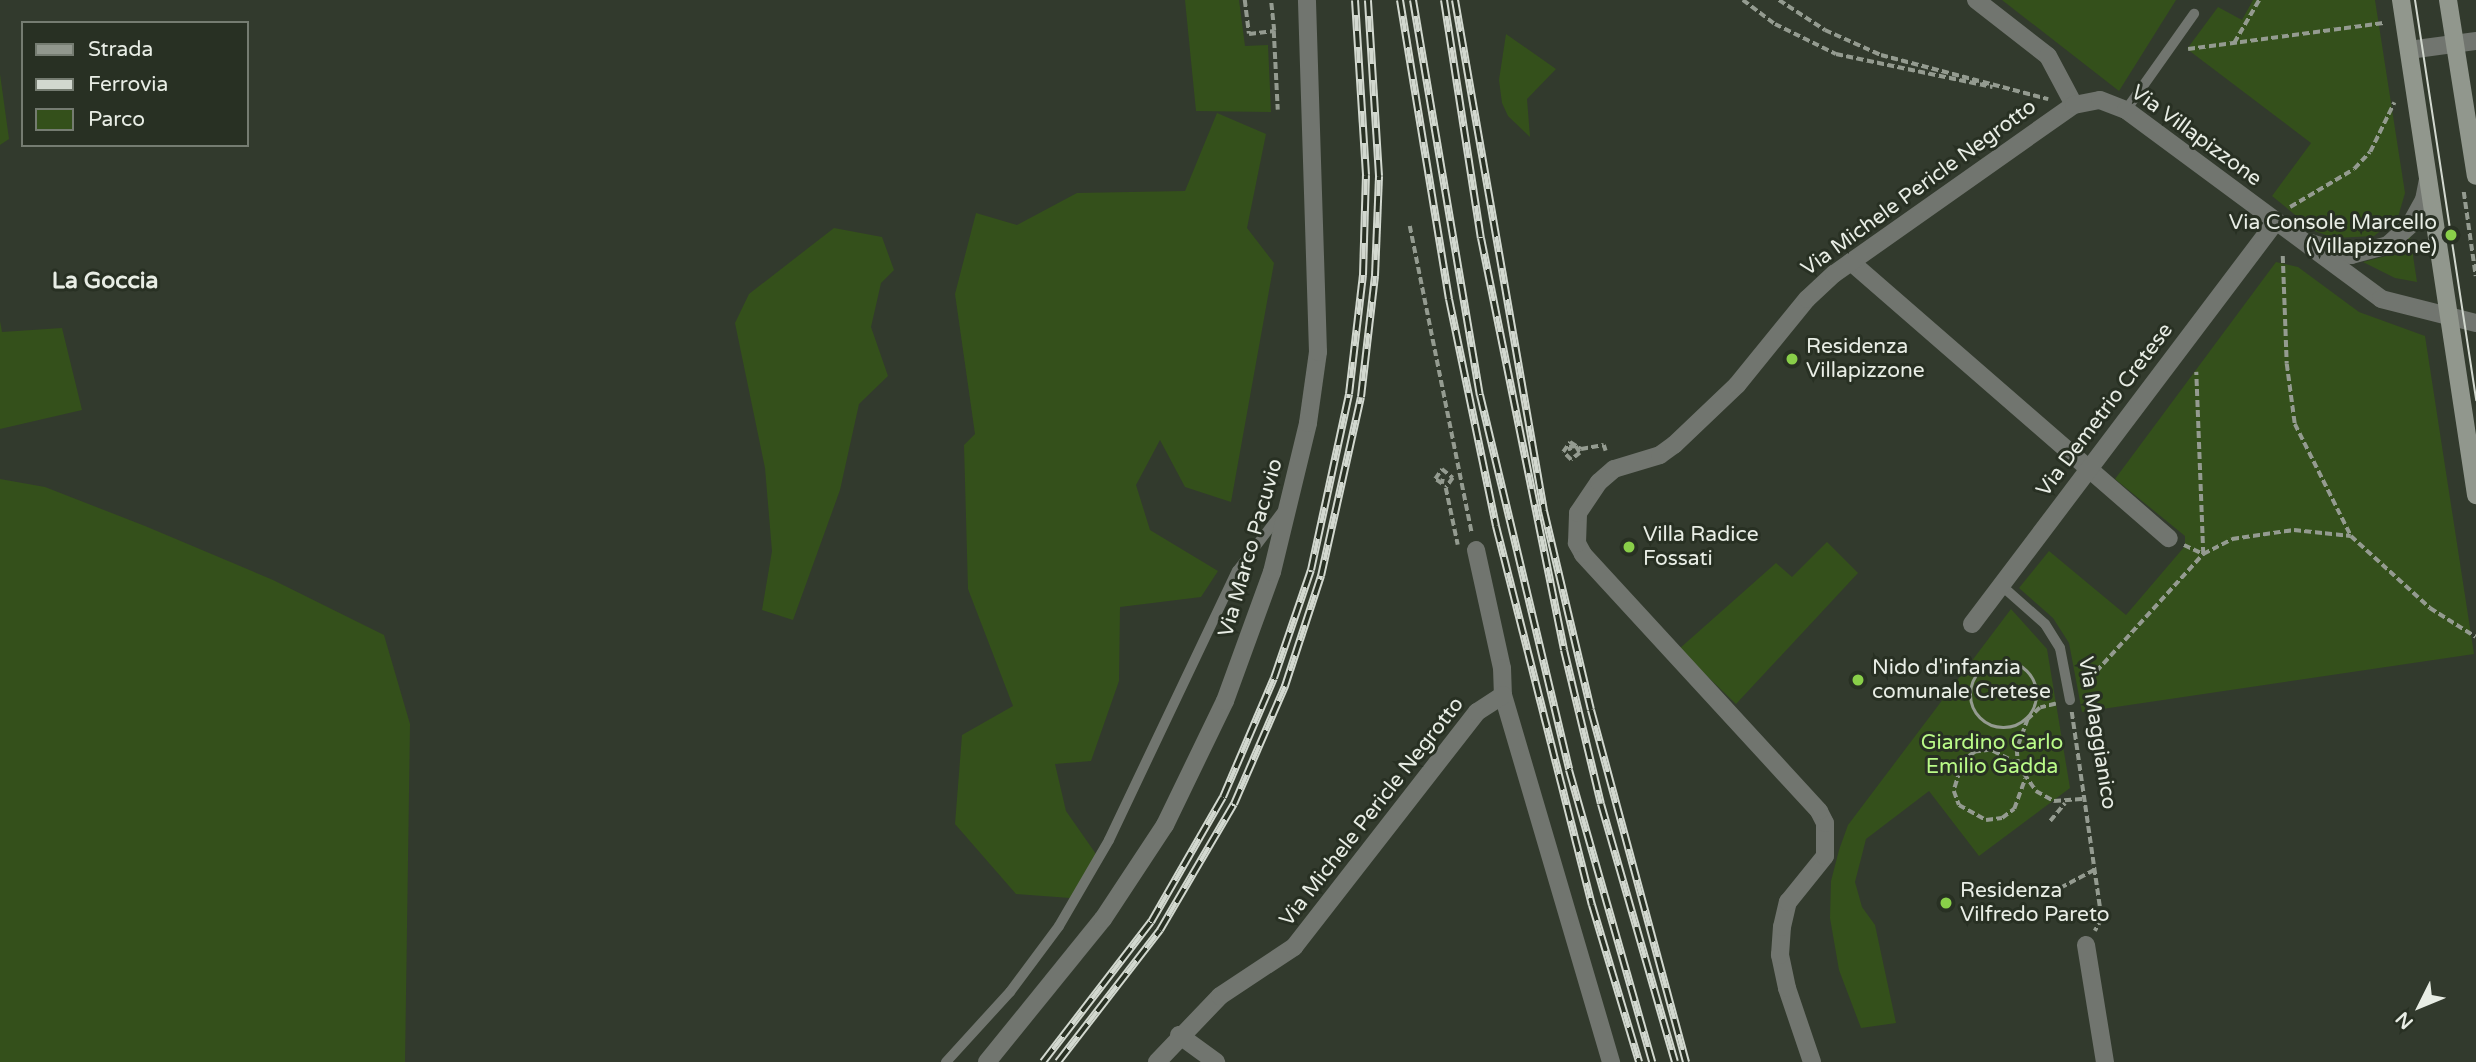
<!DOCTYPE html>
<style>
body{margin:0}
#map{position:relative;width:2476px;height:1062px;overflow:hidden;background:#323a2d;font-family:"Varela Round",sans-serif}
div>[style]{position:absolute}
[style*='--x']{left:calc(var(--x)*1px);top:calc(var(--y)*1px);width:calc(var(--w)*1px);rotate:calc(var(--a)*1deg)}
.green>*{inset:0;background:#34501b}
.path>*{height:3.5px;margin-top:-1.75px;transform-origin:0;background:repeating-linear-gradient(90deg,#949b90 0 7px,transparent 0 10.5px)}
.path>.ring{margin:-1.75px;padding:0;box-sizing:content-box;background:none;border:3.5px solid #949b90;border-radius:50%}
.service>*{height:10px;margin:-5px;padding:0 5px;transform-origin:5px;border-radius:5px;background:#71756f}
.minor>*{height:18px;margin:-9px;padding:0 9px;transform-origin:9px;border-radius:9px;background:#71756f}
.secondary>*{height:18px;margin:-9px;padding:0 9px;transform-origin:9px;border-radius:9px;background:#91978d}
.tram>*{height:2px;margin:-1px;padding:0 1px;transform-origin:1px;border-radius:1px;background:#d2d8cf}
.rail>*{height:8px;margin-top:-4px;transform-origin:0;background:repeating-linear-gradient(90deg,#283023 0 16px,#d2d8cf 0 32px);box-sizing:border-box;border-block:2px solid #d2d8cf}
.dots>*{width:19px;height:19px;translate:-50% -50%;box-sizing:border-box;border:4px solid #283023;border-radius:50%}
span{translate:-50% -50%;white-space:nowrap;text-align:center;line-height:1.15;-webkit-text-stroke:6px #283023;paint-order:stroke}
.street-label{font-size:21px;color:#e8ede5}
.poi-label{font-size:21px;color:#e8ede5}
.right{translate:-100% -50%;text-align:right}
.left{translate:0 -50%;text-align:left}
.park-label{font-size:21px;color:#bafb88}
.neighbourhood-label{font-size:23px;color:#e8ede5;font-weight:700}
.legend{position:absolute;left:21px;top:21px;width:228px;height:126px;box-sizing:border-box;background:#283023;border:2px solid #757c71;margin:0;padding:9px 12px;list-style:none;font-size:21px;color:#e8ede5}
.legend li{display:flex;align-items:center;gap:14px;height:35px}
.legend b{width:35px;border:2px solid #757c71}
.north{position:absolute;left:2385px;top:971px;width:70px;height:70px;-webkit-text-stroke:5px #283023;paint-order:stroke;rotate:227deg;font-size:19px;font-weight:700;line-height:28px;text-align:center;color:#e8ede5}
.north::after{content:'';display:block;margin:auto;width:24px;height:32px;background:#e8ede5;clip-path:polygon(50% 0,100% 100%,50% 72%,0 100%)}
</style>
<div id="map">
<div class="green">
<div style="clip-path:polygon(1185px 0,1239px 0,1245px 46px,1268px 45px,1271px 112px,1196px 111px)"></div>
<div style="clip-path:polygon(2002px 0,2176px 0,2119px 91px)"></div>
<div style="clip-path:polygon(2253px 0,2375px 0,2405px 193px,2398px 217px,2374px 236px,2334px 238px,2315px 231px,2272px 196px,2311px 143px,2187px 49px,2218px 7px,2242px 20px)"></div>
<div style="clip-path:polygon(1506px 34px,1556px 69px,1527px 99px,1530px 137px,1508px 116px,1502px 103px,1499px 80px)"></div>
<div style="clip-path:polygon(0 74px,9px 139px,0 145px)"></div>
<div style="clip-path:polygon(1217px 113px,1266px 134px,1247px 228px,1274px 263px,1231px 502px,1185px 487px,1160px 440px,1136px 485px,1150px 530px,1218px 571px,1201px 597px,1120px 607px,1119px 681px,1091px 761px,1055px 764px,1066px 811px,1096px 854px,1070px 898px,1016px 894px,955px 824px,962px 735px,1013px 706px,968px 589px,964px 445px,975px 434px,955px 294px,976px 213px,1017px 225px,1077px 193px,1185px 191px)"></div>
<div style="clip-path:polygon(834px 228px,882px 237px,894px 270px,881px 283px,871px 327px,888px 376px,859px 404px,840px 490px,793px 620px,762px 610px,772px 551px,765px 468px,735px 323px,749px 294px)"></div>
<div style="clip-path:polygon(2410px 236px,2417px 282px,2395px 278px,2363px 262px,2386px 256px)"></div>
<div style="clip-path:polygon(2276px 262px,2298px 267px,2359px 312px,2425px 336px,2474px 654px,2082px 712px,2069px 643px,2053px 618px,2019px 588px,2049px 551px,2126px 615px,2185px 546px,2185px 536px,2115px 479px)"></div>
<div style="clip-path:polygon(0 321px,2px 332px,62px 328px,82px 410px,0 429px)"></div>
<div style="clip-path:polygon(0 479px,45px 487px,145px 526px,273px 580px,384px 635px,410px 724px,405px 1062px,0 1062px)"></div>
<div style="clip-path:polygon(1827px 542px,1858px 573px,1736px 704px,1679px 649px,1776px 563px,1792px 577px)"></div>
<div style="clip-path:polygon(2011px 609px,2047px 649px,2070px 788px,1979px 856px,1929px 791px,1866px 839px,1855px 882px,1862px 907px,1875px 925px,1896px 1023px,1861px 1028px,1839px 970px,1830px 918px,1831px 881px,1839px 850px,1848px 825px)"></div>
</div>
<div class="path">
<div style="--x:1245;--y:0;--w:34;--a:83"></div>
<div style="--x:1249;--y:34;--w:25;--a:-7"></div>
<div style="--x:1274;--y:31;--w:31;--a:-96"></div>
<div style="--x:1743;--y:0;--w:40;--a:37"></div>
<div style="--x:1775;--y:24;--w:68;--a:26.2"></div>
<div style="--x:1836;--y:54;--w:160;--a:11.9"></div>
<div style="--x:1779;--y:0;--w:55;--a:33.1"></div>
<div style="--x:1825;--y:30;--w:61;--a:24.1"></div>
<div style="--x:1881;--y:55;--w:173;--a:14.8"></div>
<div style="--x:1274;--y:31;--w:79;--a:87.1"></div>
<div style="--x:2234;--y:43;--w:50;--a:-59.8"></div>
<div style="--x:2188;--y:49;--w:197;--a:-7.6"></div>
<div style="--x:2464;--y:192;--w:85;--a:81.9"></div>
<div style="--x:2290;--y:207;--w:74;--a:-30.7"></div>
<div style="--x:2354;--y:169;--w:23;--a:-47"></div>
<div style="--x:2370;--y:152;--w:55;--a:-63.9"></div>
<div style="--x:1410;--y:226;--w:314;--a:78.6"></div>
<div style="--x:2283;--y:256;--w:108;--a:87.9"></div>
<div style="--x:2287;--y:364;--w:61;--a:82.4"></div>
<div style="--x:2295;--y:424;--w:125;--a:63.4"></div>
<div style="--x:2351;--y:536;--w:107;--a:42.3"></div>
<div style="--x:2430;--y:608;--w:54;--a:32.2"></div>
<div style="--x:1570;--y:451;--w:4;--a:-104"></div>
<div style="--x:1569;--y:447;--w:7;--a:-8"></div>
<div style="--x:1576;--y:446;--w:8;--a:60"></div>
<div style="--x:1580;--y:453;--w:11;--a:142"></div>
<div style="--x:1571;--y:460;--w:11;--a:-135"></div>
<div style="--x:1563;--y:452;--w:12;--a:-55"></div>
<div style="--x:1570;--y:442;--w:13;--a:32"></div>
<div style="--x:1581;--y:449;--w:23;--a:-10"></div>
<div style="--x:1604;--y:445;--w:6;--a:72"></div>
<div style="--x:1443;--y:479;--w:5;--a:101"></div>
<div style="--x:1442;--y:484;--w:9;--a:-144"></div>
<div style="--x:1435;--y:479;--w:12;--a:-55"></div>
<div style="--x:1442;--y:469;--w:14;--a:39"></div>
<div style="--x:1453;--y:478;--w:12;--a:125"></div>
<div style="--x:1446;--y:488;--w:58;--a:78.1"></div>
<div style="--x:2184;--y:545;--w:21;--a:25"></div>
<div style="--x:2203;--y:554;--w:33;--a:-27"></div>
<div style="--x:2232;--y:539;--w:63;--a:-8.3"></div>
<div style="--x:2294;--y:530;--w:57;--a:6"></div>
<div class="ring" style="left:1971px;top:662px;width:62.5px;height:62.5px"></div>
<div style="--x:2082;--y:687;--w:180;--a:-47.7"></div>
<div style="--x:2203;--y:554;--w:182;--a:-92.2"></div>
<div style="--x:2056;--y:704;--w:16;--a:166"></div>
<div style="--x:2040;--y:708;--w:16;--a:137"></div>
<div style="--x:2028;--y:719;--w:32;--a:110"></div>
<div style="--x:2017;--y:749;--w:16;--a:86"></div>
<div style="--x:2018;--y:765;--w:32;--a:55"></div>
<div style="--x:2036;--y:791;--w:21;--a:29"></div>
<div style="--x:2054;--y:801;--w:31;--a:-4"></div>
<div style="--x:2072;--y:712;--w:209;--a:81.8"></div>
<div style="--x:2102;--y:919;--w:14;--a:120"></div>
<div style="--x:2018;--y:764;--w:30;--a:-153"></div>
<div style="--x:1991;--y:750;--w:16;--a:173"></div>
<div style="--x:1975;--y:752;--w:15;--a:143"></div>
<div style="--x:1963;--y:761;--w:31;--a:107"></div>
<div style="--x:1954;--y:791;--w:15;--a:70"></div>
<div style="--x:1959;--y:805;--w:31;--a:29"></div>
<div style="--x:1986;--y:820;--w:16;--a:-7"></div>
<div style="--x:2002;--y:818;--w:15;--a:-37"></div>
<div style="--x:2014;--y:809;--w:32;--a:-70"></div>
<div style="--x:2050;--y:821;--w:23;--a:-50"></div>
<div style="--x:2060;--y:888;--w:40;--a:-28"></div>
</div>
<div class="service">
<div style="--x:2126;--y:110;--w:118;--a:-54.7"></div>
<div style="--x:2002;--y:586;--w:57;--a:41.5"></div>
<div style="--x:2045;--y:624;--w:28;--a:58"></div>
<div style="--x:2060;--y:648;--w:53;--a:79.1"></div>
<div style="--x:946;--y:1062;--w:95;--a:-47.6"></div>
<div style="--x:1010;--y:992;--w:82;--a:-53.4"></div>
<div style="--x:1059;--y:926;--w:99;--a:-59.8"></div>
<div style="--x:1109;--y:840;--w:298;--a:-64.6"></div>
<div style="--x:1237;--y:571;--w:74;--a:-52.7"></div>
</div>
<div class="minor">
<div style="--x:1976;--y:0;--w:91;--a:37.9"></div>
<div style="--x:2048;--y:56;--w:55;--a:62"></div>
<div style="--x:2409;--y:50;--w:68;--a:-7.7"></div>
<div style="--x:2311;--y:243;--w:42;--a:16.7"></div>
<div style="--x:2351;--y:255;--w:38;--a:-15"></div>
<div style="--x:2388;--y:245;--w:30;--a:-42"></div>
<div style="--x:2410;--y:225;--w:29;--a:-61"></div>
<div style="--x:2424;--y:200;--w:21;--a:-79"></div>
<div style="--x:1851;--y:262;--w:421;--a:41"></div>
<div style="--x:1476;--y:550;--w:121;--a:77.6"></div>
<div style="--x:1502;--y:668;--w:27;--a:88"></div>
<div style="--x:1503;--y:695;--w:383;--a:73.6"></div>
<div style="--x:1972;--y:624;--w:501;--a:-52.95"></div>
<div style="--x:2086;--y:945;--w:119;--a:80.8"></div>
<div style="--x:1179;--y:1035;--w:46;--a:36.1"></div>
<div style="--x:987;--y:1062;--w:184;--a:-51"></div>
<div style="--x:1103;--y:919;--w:113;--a:-56.6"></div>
<div style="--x:1165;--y:825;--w:138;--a:-64.2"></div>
<div style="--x:1225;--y:701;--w:137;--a:-70"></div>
<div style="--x:1272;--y:572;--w:153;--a:-76.4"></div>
<div style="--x:1308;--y:423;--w:72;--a:-82"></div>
<div style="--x:1318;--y:352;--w:352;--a:-91.8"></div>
<div style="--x:1157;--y:1062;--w:91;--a:-46.3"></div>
<div style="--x:1220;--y:996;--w:89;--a:-33.5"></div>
<div style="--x:1294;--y:947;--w:298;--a:-52.1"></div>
<div style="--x:1477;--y:712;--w:31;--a:-33"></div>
<div style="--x:1812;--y:1062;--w:78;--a:-108.7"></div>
<div style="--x:1787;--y:988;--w:34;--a:-102"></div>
<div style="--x:1780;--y:955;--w:28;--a:-86"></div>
<div style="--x:1782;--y:927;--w:26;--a:-77"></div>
<div style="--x:1788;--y:902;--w:59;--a:-51.2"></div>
<div style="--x:1825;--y:856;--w:33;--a:-90"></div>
<div style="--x:1825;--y:823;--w:13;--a:-117"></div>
<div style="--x:1819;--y:811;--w:349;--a:-132.6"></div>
<div style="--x:1583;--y:554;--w:13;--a:-119"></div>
<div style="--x:1577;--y:543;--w:30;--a:-88"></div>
<div style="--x:1578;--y:513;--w:37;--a:-56"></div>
<div style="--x:1599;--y:482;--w:20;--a:-41"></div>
<div style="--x:1614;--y:469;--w:48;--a:-16.9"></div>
<div style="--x:1660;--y:455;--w:17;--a:-36"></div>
<div style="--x:1674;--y:445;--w:87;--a:-43.6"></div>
<div style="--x:1737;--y:385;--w:111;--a:-50.9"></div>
<div style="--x:1807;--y:299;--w:37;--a:-43"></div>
<div style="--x:1834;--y:274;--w:294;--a:-35.2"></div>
<div style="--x:2074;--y:105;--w:26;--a:-11"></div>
<div style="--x:2100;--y:100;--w:28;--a:21"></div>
<div style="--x:2126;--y:110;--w:317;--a:36.5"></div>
<div style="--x:2381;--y:299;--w:98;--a:14.2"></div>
</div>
<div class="secondary">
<div style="--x:2401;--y:0;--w:501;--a:81.38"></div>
<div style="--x:2448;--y:0;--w:178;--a:81"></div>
</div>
<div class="tram">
<div style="--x:2415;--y:0;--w:405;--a:81.3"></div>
</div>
<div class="rail">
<div style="--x:1400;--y:0;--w:303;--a:80.7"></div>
<div style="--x:1449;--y:299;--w:232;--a:78.3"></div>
<div style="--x:1496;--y:526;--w:391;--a:75.8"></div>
<div style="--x:1592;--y:905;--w:164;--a:73.3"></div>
<div style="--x:1413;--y:0;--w:401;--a:80.4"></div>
<div style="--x:1480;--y:395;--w:385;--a:76.6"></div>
<div style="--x:1569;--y:770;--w:304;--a:74.1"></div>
<div style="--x:1444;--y:0;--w:241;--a:81.2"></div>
<div style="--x:1481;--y:238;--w:420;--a:78.6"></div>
<div style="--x:1564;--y:650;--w:158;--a:76.5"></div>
<div style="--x:1601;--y:804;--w:268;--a:74"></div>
<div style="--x:1455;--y:0;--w:519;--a:80.12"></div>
<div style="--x:1544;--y:511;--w:204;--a:76.7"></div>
<div style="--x:1591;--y:710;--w:365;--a:74.9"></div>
<div style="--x:1043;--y:1062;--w:177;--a:-52.4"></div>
<div style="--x:1151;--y:922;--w:144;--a:-60.1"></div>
<div style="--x:1223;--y:797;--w:129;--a:-66.8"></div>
<div style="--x:1274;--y:678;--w:114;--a:-71.1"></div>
<div style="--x:1311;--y:570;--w:180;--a:-77.8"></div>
<div style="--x:1349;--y:394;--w:120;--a:-83.3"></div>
<div style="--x:1363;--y:275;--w:100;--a:-88.3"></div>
<div style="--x:1366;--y:175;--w:175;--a:-93.6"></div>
<div style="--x:1058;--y:1062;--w:167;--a:-52.3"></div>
<div style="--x:1160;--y:930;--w:146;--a:-59.6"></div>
<div style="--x:1234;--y:804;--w:129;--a:-66.6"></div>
<div style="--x:1285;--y:686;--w:116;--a:-71.9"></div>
<div style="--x:1321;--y:576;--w:183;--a:-77.4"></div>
<div style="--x:1361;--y:397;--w:122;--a:-83.4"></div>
<div style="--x:1375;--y:276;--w:100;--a:-87.7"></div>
<div style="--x:1379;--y:176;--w:176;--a:-93.6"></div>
</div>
<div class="dots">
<div style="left:2451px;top:235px;background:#89cf49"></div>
<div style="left:1792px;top:359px;background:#89cf49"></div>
<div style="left:1629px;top:547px;background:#89cf49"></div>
<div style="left:1858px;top:680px;background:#89cf49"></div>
<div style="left:1946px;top:903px;background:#89cf49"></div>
</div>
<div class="street-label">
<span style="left:2196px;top:136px;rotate:36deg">Via Villapizzone</span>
<span style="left:1919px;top:188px;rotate:-36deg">Via Michele Pericle Negrotto</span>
<span style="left:2105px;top:410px;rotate:-53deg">Via Demetrio Cretese</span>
<span style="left:1251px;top:548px;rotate:-74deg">Via Marco Pacuvio</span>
<span style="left:2097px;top:733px;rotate:81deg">Via Maggianico</span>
<span style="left:1372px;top:812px;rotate:-52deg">Via Michele Pericle Negrotto</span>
</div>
<div class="poi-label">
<span class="right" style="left:2437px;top:235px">Via Console Marcello<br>(Villapizzone)</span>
<span class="left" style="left:1806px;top:359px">Residenza<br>Villapizzone</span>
<span class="left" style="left:1643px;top:547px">Villa Radice<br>Fossati</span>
<span class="left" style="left:1872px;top:680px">Nido d'infanzia<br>comunale Cretese</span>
<span class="left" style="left:1960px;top:903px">Residenza<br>Vilfredo Pareto</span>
</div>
<div class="park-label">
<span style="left:1992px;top:755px">Giardino Carlo<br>Emilio Gadda</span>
</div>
<div class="neighbourhood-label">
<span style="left:105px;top:281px">La Goccia</span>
</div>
<ul class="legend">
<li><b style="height:9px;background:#91978d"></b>Strada</li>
<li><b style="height:9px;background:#d2d8cf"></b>Ferrovia</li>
<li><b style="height:19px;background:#34501b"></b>Parco</li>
</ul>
<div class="north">N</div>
</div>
